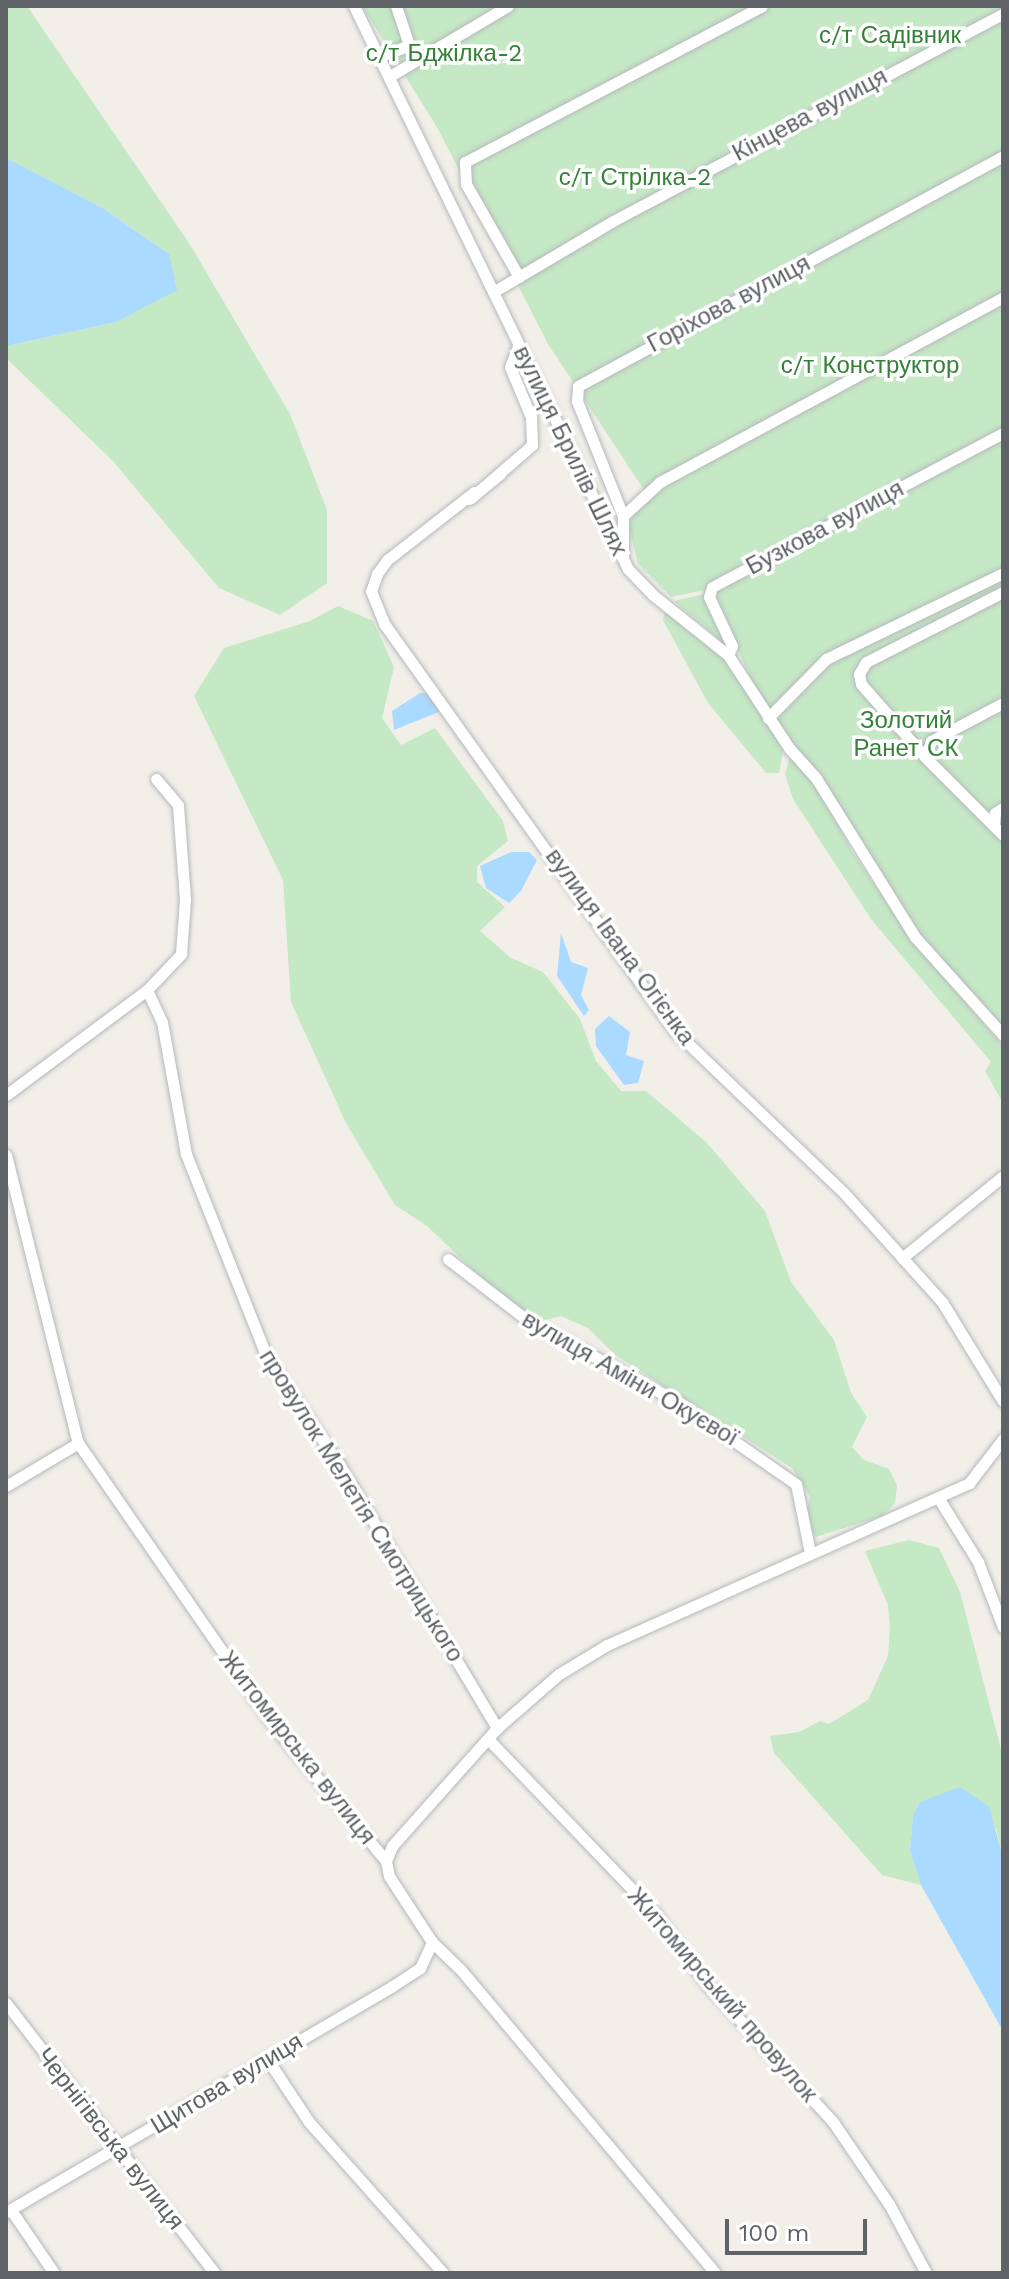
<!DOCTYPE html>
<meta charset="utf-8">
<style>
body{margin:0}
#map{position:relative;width:1009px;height:2279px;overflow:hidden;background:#f1efe8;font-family:"Work Sans",sans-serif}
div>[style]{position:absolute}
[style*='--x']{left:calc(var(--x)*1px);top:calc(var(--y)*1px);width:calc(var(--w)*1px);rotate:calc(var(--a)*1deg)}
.green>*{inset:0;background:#c5e8c5}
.water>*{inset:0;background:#aadaff}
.roads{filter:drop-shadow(0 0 2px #b5b8bc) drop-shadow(0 0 2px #b5b8bc)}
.minor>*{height:11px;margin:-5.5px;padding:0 5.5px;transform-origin:5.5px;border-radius:5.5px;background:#fff}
span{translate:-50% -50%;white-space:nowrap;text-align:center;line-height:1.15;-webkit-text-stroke:7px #fff;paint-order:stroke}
.park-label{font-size:24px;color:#348238}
.street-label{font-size:24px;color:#5f6368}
.frame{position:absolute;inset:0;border:8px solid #5f6368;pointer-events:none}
.scale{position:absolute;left:725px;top:2219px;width:142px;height:36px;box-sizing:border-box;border:4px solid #5f6368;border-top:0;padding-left:10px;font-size:24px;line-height:28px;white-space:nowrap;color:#5f6368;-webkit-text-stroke:6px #fff;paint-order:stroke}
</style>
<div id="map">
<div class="green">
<div style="clip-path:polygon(6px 6px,27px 6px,189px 243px,290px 414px,327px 510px,327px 583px,280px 615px,219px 588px,113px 461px,6px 358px,6px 346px,116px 322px,169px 254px,101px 207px,6px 158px)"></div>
<div style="clip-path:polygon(362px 6px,1003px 6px,1003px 1030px,916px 933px,761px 700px,709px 589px,671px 597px,638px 564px,629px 528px,634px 511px,648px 496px,548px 344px,438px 129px)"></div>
<div style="clip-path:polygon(705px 594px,728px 647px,674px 601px)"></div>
<div style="clip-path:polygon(338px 606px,373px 621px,394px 667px,382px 718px,401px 745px,435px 728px,503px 821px,508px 841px,477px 866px,477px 882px,505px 907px,480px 931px,511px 958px,543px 972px,580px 1019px,596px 1061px,621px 1091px,646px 1091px,659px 1102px,707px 1143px,765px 1211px,791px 1282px,834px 1340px,851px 1393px,867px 1417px,852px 1447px,864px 1460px,889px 1469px,897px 1485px,895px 1503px,882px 1516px,816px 1537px,804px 1520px,810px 1497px,792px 1468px,614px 1354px,588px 1328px,561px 1316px,541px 1321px,505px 1300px,427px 1226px,395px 1205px,346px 1123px,291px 1002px,283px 880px,194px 696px,224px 648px,310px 621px)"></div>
<div style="clip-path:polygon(665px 610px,727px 661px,784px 746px,779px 773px,766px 773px,708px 703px,663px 620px)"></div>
<div style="clip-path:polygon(790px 756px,812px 777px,853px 853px,910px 937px,1003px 1046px,1003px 1103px,985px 1071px,991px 1062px,871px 919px,793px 799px,785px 774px)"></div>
<div style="clip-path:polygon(909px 1540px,939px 1548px,960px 1592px,1003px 1757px,1003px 1857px,996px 1828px,913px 1816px,910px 1851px,921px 1885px,882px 1875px,774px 1753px,770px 1736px,799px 1732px,820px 1721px,829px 1724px,868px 1700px,888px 1656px,890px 1627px,888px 1605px,865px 1551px)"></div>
</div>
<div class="water">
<div style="clip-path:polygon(6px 158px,101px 207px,169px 254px,177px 290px,116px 322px,6px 346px)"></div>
<div style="clip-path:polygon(420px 693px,428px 693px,441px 711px,394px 730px,392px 711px)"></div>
<div style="clip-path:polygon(511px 852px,529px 852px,537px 860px,521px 891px,509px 903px,486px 888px,480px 866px)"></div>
<div style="clip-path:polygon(561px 933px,571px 962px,588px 968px,581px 995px,589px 1010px,584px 1016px,557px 976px)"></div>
<div style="clip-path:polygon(609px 1016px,630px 1032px,626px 1055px,644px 1061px,638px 1083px,624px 1085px,596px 1046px,595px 1029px)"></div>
<div style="clip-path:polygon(960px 1787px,989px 1807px,1003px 1857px,1003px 2031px,921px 1885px,910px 1851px,913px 1816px,920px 1802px)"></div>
</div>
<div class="roads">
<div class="minor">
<div style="--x:354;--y:6;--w:626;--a:64.05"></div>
<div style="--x:628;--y:569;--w:36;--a:46"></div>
<div style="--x:653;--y:595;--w:96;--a:38.7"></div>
<div style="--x:728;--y:655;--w:111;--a:56.7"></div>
<div style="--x:789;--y:748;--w:40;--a:48"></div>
<div style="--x:816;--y:778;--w:187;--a:58.1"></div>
<div style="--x:915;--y:937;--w:132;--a:48.1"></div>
<div style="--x:381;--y:56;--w:30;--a:-21"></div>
<div style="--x:409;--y:45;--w:41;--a:-108.4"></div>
<div style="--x:390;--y:76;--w:137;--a:-30.7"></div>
<div style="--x:519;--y:277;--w:107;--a:-119.7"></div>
<div style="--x:466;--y:184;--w:22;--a:-93"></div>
<div style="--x:465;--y:162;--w:335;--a:-27.7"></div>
<div style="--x:493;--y:292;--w:139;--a:-30.6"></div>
<div style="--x:613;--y:221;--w:442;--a:-28"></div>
<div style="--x:474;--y:492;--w:110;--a:142"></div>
<div style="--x:387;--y:560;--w:17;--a:126"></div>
<div style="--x:377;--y:574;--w:18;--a:109"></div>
<div style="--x:371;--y:591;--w:37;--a:68"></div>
<div style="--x:385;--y:625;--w:498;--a:54.5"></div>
<div style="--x:674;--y:1030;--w:236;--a:43.8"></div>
<div style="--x:844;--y:1193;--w:147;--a:48"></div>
<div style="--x:942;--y:1302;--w:116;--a:58.4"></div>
<div style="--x:471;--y:498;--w:81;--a:-41"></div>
<div style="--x:532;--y:445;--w:28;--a:-92"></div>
<div style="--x:531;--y:417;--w:54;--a:-112.8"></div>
<div style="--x:510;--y:367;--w:22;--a:-69"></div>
<div style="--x:469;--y:499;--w:41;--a:-39.1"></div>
<div style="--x:623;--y:516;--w:50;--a:-42.6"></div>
<div style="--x:660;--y:482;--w:390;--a:-28.3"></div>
<div style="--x:623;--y:556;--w:40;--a:-90"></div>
<div style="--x:623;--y:516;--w:124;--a:-111.8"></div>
<div style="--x:577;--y:401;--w:15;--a:-86"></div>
<div style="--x:578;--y:386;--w:483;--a:-28.4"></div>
<div style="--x:1003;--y:592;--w:154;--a:152.9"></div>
<div style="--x:866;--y:662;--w:14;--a:120"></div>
<div style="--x:859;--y:674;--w:10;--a:79"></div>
<div style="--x:861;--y:684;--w:98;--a:48.7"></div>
<div style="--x:926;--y:758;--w:109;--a:45"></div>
<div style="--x:728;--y:655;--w:10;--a:-66"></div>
<div style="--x:732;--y:646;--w:54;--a:-115.1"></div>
<div style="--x:709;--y:597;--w:10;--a:-73"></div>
<div style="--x:712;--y:587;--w:329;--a:-27.9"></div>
<div style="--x:768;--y:718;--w:83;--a:-45.5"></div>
<div style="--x:826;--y:659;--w:197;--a:-25.9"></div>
<div style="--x:926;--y:757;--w:17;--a:-73"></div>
<div style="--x:931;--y:741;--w:81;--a:-27.8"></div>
<div style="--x:994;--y:826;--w:13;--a:-86"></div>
<div style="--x:995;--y:813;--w:9;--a:-32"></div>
<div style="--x:147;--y:990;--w:35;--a:65"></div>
<div style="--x:162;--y:1022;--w:134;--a:79.7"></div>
<div style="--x:186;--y:1154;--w:219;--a:68.3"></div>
<div style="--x:267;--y:1358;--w:128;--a:55.8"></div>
<div style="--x:339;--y:1464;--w:308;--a:59.1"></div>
<div style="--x:6;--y:1095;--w:176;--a:-36.7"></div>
<div style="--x:147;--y:990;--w:50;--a:-46.6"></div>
<div style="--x:181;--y:954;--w:55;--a:-85.8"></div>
<div style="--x:185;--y:899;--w:94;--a:-94.3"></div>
<div style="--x:178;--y:805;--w:34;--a:-130"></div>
<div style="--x:6;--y:1155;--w:297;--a:76"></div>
<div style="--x:78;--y:1443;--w:344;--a:55.3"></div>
<div style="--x:274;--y:1726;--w:175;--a:50.3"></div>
<div style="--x:386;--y:1861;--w:15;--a:79"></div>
<div style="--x:389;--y:1876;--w:79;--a:56.9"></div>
<div style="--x:432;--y:1942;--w:40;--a:44"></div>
<div style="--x:461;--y:1970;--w:395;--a:50"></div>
<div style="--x:902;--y:1258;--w:130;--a:-39.1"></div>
<div style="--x:448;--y:1259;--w:100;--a:37.7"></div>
<div style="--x:527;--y:1320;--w:172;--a:28.5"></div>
<div style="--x:678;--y:1402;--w:144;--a:34.8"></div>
<div style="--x:796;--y:1484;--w:70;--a:78.5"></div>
<div style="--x:6;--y:1486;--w:84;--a:-30.8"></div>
<div style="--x:939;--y:1499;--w:74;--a:58.2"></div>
<div style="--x:978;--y:1562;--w:70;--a:69"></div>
<div style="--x:488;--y:1739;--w:240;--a:46.2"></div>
<div style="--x:654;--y:1912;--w:89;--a:53.6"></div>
<div style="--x:707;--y:1984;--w:187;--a:47.6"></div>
<div style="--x:833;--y:2122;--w:99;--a:55.7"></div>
<div style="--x:889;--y:2204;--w:78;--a:61.8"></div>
<div style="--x:386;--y:1861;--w:16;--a:-68"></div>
<div style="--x:392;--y:1846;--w:158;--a:-48.3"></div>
<div style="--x:497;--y:1728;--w:82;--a:-41.1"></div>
<div style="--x:559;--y:1674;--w:56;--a:-31.1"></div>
<div style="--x:607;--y:1645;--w:397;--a:-24.1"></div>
<div style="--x:969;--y:1483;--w:56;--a:-52.3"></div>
<div style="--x:6;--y:2003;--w:341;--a:52.3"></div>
<div style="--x:268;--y:2060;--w:74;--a:56.5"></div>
<div style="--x:309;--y:2122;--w:202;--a:48.4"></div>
<div style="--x:11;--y:2210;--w:76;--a:55.7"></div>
<div style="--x:6;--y:2212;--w:446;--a:-30.3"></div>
<div style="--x:391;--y:1987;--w:35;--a:-33"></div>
<div style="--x:420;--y:1968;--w:29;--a:-65"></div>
</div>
</div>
<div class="park-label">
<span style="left:890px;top:36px">с/т Садівник</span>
<span style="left:444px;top:54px">с/т Бджілка-2</span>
<span style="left:635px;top:178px">с/т Стрілка-2</span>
<span style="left:870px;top:366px">с/т Конструктор</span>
<span style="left:906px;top:735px">Золотий<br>Ранет СК</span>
</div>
<div class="street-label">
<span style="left:810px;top:115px;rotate:-28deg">Кінцева вулиця</span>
<span style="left:729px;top:304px;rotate:-28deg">Горіхова вулиця</span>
<span style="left:570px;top:451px;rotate:64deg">вулиця Брилів Шлях</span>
<span style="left:825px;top:528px;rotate:-28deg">Бузкова вулиця</span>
<span style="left:620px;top:947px;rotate:54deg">вулиця Івана Огієнка</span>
<span style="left:630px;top:1379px;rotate:30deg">вулиця Аміни Окуєвої</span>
<span style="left:361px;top:1506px;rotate:58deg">провулок Мелетія Смотрицького</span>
<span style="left:297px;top:1748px;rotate:52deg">Житомирська вулиця</span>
<span style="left:722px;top:1995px;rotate:49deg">Житомирський провулок</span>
<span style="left:227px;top:2084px;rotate:-31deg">Щитова вулиця</span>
<span style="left:110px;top:2139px;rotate:52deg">Чернігівська вулиця</span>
</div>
<div class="frame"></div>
<div class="scale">100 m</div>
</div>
